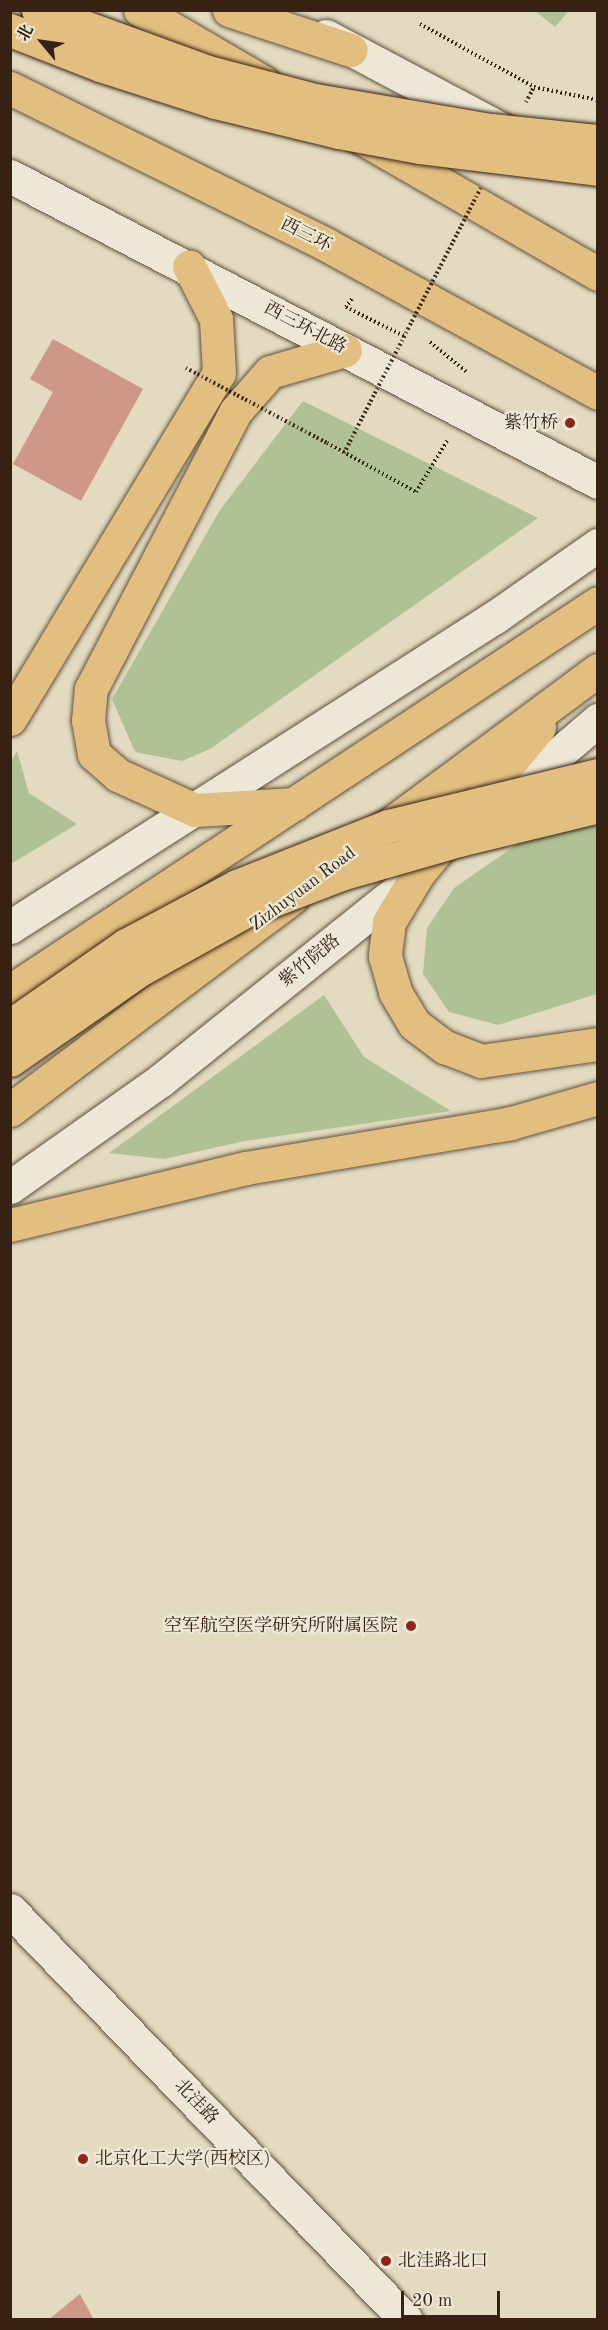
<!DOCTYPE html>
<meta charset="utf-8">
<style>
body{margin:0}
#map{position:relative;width:608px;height:2330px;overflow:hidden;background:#e3dbbf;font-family:"Old Standard TT","Noto Serif SC",serif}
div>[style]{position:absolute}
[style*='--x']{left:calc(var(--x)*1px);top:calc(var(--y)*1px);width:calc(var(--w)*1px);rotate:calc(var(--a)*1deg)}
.green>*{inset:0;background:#b0c195}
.building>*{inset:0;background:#cf9787}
.path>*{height:4px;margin-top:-2px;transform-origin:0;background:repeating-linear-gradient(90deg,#372113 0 1.5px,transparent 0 4.5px)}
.roads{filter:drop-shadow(0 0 2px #62503e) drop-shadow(0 0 2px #62503e)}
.minor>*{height:33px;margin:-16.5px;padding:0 16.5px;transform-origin:16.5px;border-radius:16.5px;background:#ede8d5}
.highway>*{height:33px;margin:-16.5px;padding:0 16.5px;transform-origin:16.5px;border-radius:16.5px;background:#e2be80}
.path-bridge>*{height:4px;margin-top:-2px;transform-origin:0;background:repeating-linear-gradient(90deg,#372113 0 1.5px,transparent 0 4.5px)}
.bridges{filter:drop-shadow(0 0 2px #372113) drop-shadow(0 0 2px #372113)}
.highway-bridge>*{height:33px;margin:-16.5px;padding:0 16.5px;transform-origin:16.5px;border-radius:16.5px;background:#e2be80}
.dots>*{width:16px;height:16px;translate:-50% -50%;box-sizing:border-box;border:3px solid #ede8d5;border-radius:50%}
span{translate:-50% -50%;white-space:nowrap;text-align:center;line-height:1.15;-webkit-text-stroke:4.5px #ede8d5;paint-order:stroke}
.street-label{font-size:18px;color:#372113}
.poi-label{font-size:18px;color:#372113}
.right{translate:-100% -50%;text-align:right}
.left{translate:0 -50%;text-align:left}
.frame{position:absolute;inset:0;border:12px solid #372113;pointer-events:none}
.north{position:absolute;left:12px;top:12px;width:60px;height:60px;-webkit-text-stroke:4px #ede8d5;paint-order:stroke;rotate:299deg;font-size:16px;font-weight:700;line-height:24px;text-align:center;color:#372113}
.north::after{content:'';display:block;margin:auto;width:21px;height:27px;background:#372113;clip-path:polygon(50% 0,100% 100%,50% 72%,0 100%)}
.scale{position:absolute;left:401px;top:2291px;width:99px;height:27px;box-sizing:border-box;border:3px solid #372113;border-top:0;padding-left:8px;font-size:18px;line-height:21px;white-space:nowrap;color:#372113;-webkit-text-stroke:4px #ede8d5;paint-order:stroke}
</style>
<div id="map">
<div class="green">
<div style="clip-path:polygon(535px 11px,569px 11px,555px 27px)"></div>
<div style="clip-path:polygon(303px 401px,538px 518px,210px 749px,182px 761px,135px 752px,112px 699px,220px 510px)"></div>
<div style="clip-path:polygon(17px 751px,29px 793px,77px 824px,11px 864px,11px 761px)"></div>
<div style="clip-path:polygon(597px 789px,597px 994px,498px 1025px,449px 1012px,423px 974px,427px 928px,454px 888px)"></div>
<div style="clip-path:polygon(324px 995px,364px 1057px,451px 1111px,245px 1141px,164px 1159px,109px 1153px)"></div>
</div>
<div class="building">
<div style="clip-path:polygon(53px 339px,143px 389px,81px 501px,13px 464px,53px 392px,30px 379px)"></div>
<div style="clip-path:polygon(80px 2294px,94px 2320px,48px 2320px)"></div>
</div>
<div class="path">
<div style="--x:420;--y:24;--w:130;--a:28.9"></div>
<div style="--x:534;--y:87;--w:65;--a:11.5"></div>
<div style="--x:352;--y:299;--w:10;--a:127"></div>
<div style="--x:346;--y:307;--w:65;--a:26.6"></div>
<div style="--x:430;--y:342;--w:49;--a:39.2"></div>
<div style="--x:327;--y:443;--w:102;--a:28.8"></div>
<div style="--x:416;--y:492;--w:60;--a:-58.7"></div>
</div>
<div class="roads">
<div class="minor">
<div style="--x:326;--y:36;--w:200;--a:28"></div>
<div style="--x:10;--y:176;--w:663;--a:27.49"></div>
<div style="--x:501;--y:803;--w:128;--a:-40.6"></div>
<div style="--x:10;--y:927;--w:576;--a:-32.59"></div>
<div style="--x:495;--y:617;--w:126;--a:-35"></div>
<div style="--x:10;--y:1187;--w:185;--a:-35.3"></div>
<div style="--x:161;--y:1080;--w:324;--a:-38.7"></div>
<div style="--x:10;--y:1910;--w:570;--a:46"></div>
</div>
<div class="highway">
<div style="--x:140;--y:10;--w:143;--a:30.3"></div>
<div style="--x:229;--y:10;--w:128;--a:18.2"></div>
<div style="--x:10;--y:88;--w:354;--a:26.3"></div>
<div style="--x:327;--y:245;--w:309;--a:28.6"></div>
<div style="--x:360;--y:137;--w:275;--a:29.9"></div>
<div style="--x:10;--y:719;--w:404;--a:-58.9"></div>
<div style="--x:219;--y:373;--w:54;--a:-93.2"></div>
<div style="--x:216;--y:319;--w:59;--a:-117"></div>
<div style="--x:539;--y:727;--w:190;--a:129.5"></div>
<div style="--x:418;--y:874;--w:56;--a:121.1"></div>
<div style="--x:389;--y:922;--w:34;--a:97"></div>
<div style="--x:385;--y:956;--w:37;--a:74"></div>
<div style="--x:395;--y:992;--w:37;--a:59"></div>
<div style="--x:414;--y:1024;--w:39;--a:37"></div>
<div style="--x:445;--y:1047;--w:39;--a:21"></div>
<div style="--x:481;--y:1061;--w:118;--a:-8.3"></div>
<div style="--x:294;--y:804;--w:99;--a:176.5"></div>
<div style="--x:195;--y:810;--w:85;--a:-155.6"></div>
<div style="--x:118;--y:775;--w:32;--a:-139"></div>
<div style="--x:94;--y:754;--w:34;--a:-100"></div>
<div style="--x:88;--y:721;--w:32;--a:-85"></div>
<div style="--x:91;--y:689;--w:312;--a:-62.5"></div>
<div style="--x:235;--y:412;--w:53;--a:-48.8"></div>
<div style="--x:270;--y:372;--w:78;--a:-16.3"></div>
<div style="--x:385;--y:828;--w:265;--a:-36.6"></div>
<div style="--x:10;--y:991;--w:704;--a:-33.42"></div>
<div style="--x:10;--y:1110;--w:354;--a:-37"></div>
<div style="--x:10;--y:1225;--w:243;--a:-13.6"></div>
<div style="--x:246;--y:1168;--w:269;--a:-9.6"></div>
<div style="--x:511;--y:1123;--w:91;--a:-16"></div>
</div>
</div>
<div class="path-bridge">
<div style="--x:526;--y:102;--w:17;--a:-62"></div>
<div style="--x:186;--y:368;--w:160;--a:28"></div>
<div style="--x:344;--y:453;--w:298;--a:-62.7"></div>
</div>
<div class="bridges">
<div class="highway-bridge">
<div style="--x:38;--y:10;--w:181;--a:20"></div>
<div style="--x:208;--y:72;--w:111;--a:14.7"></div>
<div style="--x:315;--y:100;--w:179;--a:9.7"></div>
<div style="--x:491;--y:130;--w:108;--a:5.9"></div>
<div style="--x:10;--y:30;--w:97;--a:21.3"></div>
<div style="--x:100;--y:65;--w:121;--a:17.8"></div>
<div style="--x:215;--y:102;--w:128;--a:13.6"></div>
<div style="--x:339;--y:132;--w:82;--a:10.5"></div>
<div style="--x:420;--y:147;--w:179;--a:7"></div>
<div style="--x:10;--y:1026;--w:141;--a:-34.9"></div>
<div style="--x:126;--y:945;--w:126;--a:-28"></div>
<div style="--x:237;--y:886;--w:162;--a:-21.7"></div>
<div style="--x:388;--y:826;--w:216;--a:-13.7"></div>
<div style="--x:10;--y:1060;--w:160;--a:-34.8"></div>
<div style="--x:141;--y:969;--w:121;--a:-29.1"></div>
<div style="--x:247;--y:910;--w:101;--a:-21"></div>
<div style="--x:341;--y:874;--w:123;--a:-16.1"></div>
<div style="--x:459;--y:840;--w:143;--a:-13.7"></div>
</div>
</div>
<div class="dots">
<div style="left:570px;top:423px;background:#8f2418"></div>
<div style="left:411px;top:1626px;background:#8f2418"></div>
<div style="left:83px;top:2159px;background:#8f2418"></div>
<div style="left:386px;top:2261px;background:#8f2418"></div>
</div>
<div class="street-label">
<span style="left:306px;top:235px;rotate:27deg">西三环</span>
<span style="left:305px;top:328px;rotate:28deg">西三环北路</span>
<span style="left:303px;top:889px;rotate:-37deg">Zizhuyuan Road</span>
<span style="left:310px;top:961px;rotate:-39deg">紫竹院路</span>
<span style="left:196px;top:2102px;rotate:46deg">北洼路</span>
</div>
<div class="poi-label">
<span class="right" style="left:558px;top:423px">紫竹桥</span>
<span class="right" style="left:398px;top:1626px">空军航空医学研究所附属医院</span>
<span class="left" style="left:95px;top:2159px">北京化工大学(西校区)</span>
<span class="left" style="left:398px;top:2261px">北洼路北口</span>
</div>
<div class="frame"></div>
<div class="north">北</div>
<div class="scale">20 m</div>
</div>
